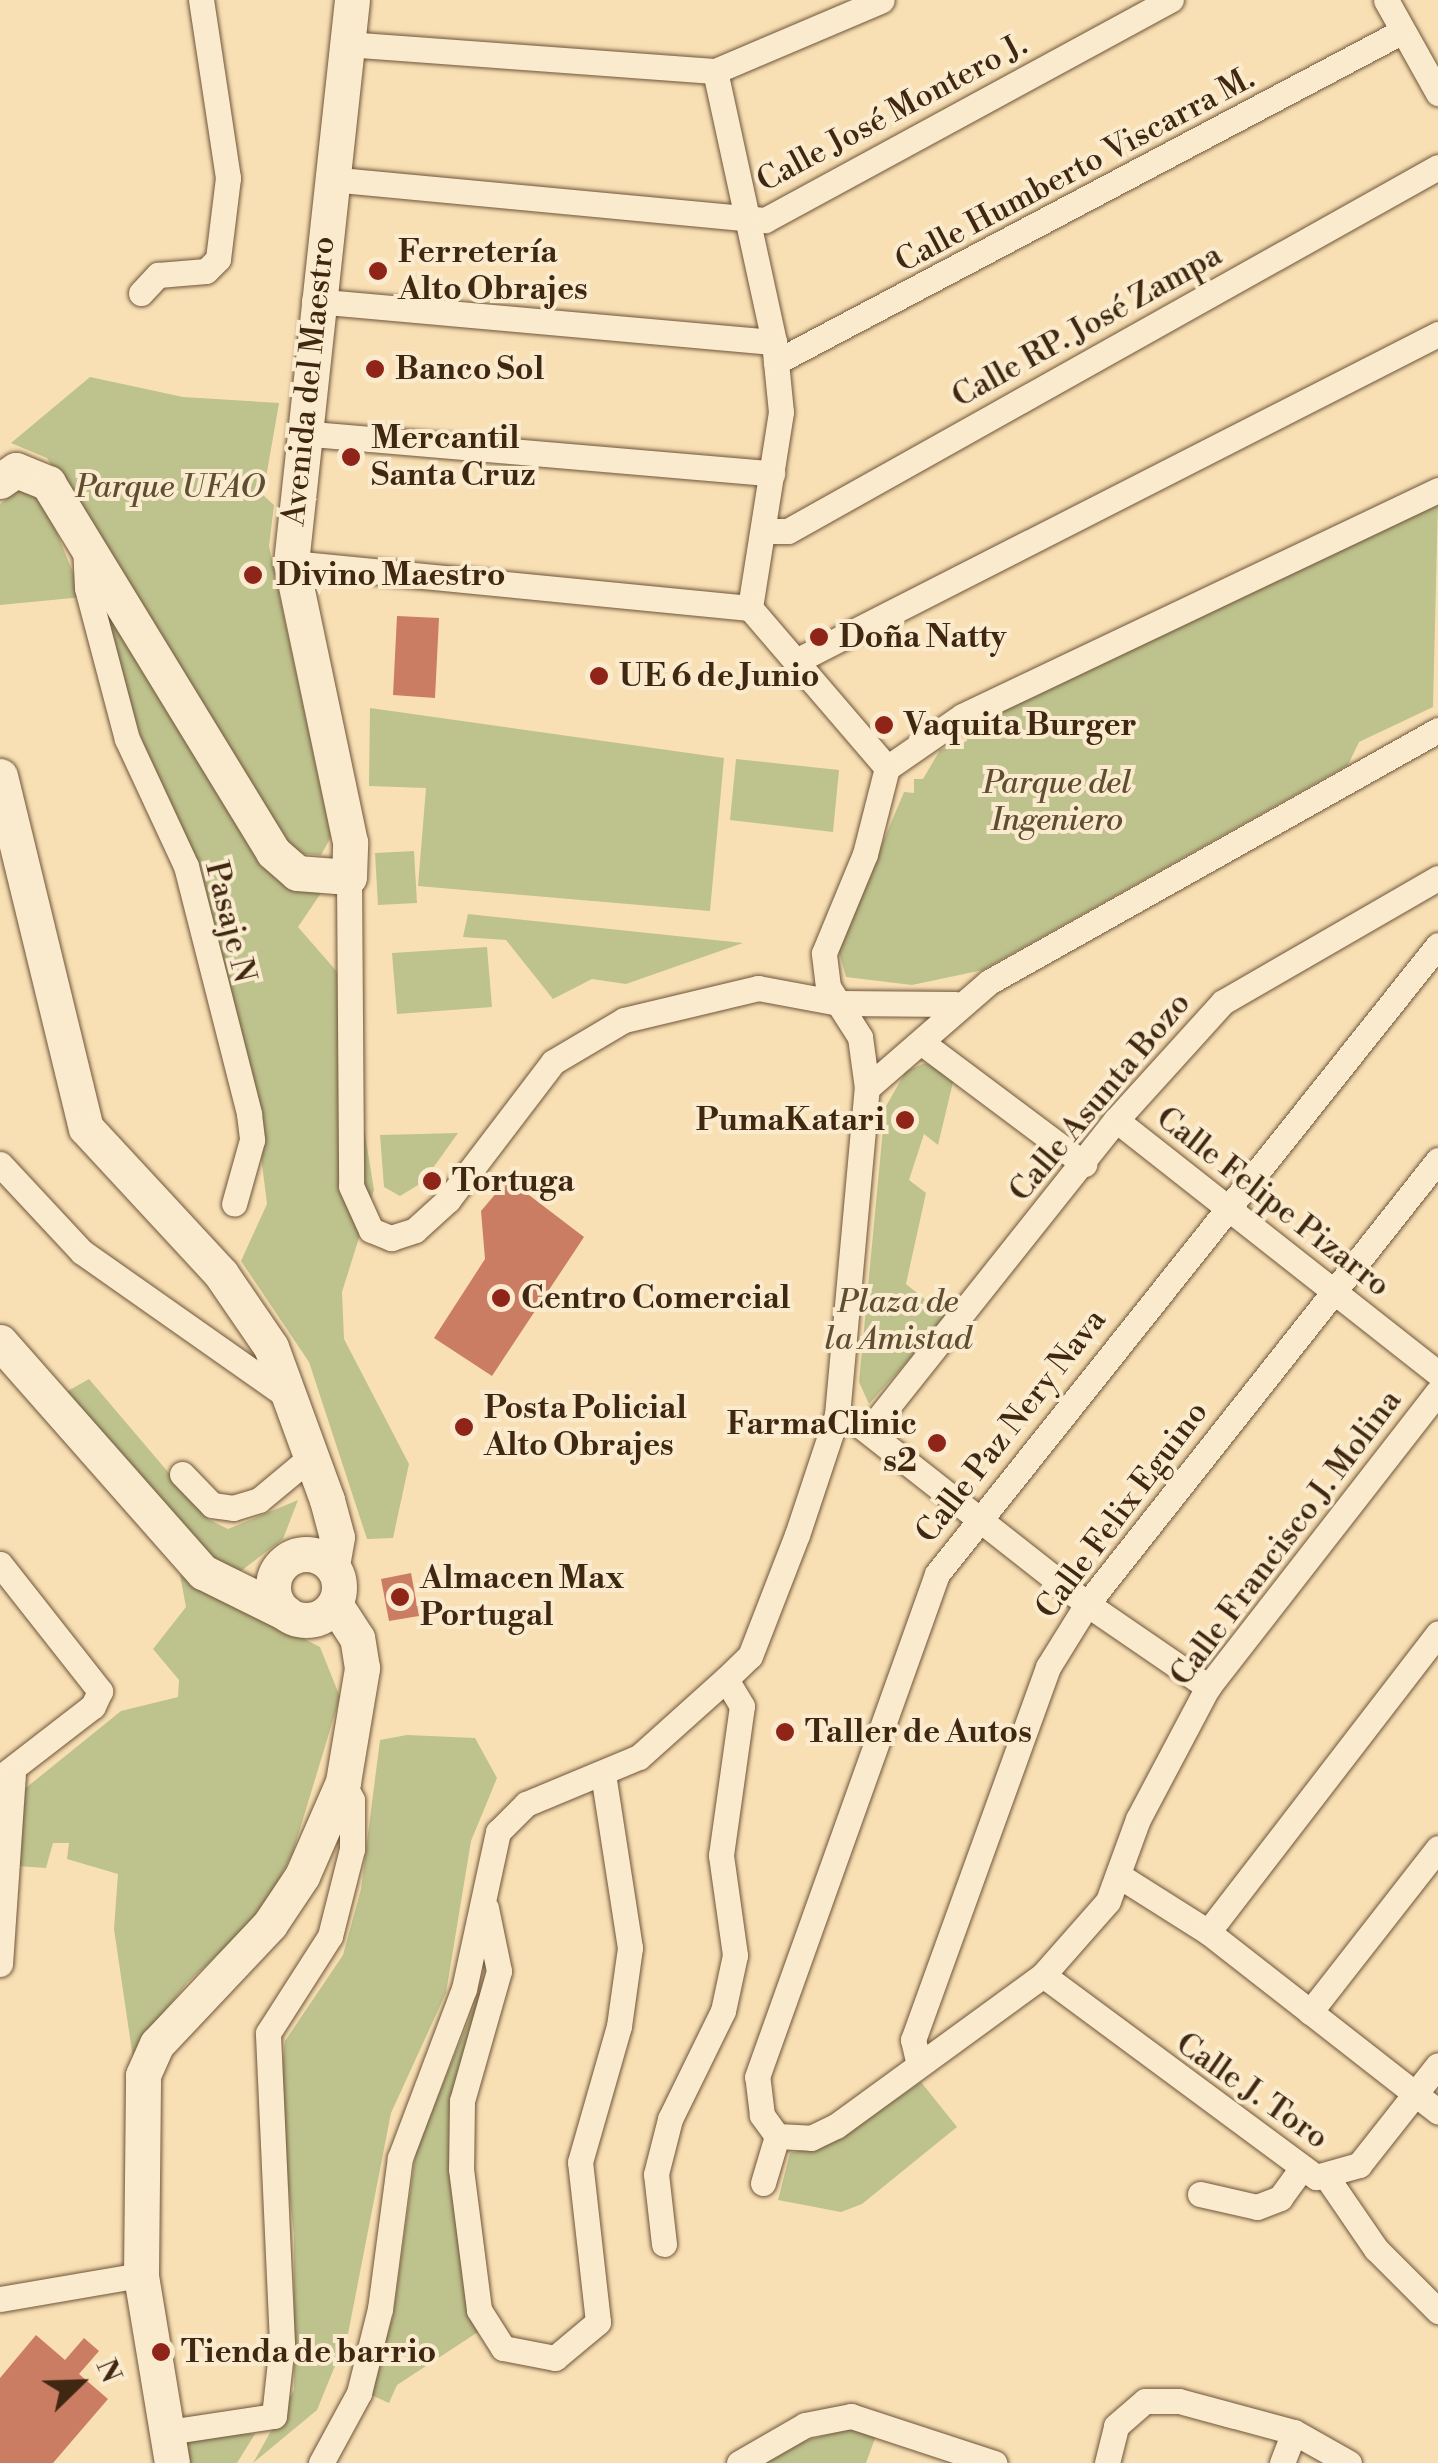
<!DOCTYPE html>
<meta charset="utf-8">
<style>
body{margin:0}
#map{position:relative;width:1438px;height:2463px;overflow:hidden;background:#f9e0b4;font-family:"Libre Bodoni",serif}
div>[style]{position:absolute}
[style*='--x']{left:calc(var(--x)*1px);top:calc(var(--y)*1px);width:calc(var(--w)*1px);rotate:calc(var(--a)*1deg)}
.green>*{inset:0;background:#bec28d}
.building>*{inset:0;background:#ca7d63}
.roads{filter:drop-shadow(0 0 2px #6e553a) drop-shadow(0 0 2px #6e553a)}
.street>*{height:25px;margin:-12.5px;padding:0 12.5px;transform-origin:12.5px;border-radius:12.5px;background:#fbebce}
.secondary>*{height:35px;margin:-17.5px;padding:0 17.5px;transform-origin:17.5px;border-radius:17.5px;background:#fbebce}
.secondary>.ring{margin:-17.5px;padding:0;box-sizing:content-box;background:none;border:35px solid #fbebce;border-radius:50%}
.dots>*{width:28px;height:28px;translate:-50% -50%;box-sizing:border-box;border:5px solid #fbebce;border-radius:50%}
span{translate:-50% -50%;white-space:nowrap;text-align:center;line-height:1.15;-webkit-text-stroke:8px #fbebce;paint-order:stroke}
.street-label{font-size:32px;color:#402712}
.poi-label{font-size:32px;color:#402712;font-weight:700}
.left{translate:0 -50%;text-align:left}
.right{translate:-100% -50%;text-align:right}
.park-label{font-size:32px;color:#604e31;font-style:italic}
.north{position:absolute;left:30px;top:2333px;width:100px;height:100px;-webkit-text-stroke:8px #fbebce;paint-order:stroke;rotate:67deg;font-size:28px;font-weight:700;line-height:40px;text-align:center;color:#402712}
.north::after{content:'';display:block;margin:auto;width:35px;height:45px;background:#402712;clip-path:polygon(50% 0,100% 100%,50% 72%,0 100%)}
</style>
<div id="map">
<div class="green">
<div style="clip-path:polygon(90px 377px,183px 397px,279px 403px,263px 495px,274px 505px,269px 546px,331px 837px,321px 855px,289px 853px,47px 458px,11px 443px)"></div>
<div style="clip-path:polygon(23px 485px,46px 506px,83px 597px,0 605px,0 504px)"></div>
<div style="clip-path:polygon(1438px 501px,1433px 707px,1359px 742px,1348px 765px,983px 970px,912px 985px,846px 977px,838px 949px,904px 792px,914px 793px,914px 779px,923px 779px,940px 750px,967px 741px,967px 724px)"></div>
<div style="clip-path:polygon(96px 591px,293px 888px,321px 893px,298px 927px,339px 974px,374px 1190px,342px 1292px,344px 1339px,409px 1464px,393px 1538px,367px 1539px,309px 1362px,241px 1261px,267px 1204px,255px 1108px)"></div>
<div style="clip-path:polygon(370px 708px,724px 758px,710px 911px,418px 886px,426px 788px,369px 786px)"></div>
<div style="clip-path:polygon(736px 759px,839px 770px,833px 832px,730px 820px)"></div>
<div style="clip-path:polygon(414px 851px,417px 903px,378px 905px,375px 853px)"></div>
<div style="clip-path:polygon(468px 914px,743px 943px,626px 984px,592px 979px,553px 999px,506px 940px,463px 937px)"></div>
<div style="clip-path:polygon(487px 947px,492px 1007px,397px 1014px,392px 953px)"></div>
<div style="clip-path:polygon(925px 1063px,954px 1078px,938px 1145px,924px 1134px,909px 1180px,926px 1193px,906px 1284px,947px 1317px,869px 1404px,859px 1382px,885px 1108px,906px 1071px)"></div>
<div style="clip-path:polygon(458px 1133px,423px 1182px,400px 1196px,384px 1187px,380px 1135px)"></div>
<div style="clip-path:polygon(89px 1379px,208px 1519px,228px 1529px,298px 1500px,283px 1539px,241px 1571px,221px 1567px,66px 1392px)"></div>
<div style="clip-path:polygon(180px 1575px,320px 1647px,340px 1697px,293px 1852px,263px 1912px,188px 1982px,145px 2035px,135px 2072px,114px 1929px,118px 1874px,67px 1859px,69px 1843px,53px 1843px,46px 1868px,17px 1866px,22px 1791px,121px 1711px,178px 1697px,179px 1680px,153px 1649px,186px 1607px)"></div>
<div style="clip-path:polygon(407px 1735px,475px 1738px,497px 1778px,471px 1841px,446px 1993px,391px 2113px,348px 2334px,317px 2410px,253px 2463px,294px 2390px,294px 2235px,279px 2104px,285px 2041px,343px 1955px,361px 1889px,380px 1740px)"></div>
<div style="clip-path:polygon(480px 1992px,465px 2289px,478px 2332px,397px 2385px,389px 2403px,369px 2394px,393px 2316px,416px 2151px)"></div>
<div style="clip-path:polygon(921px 2082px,957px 2127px,862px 2204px,841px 2212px,778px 2200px,790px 2153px,834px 2142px)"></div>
<div style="clip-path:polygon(853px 2428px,877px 2433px,866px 2463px,763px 2463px,800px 2442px)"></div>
<div style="clip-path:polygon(223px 2433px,255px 2434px,237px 2463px,180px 2463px,177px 2439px)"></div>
</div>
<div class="building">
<div style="clip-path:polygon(397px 616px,439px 618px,435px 698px,393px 695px)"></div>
<div style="clip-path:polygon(508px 1179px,584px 1237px,492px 1376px,434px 1338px,485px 1259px,481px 1211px)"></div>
<div style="clip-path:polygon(411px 1573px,419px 1616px,389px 1621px,381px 1579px)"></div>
<div style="clip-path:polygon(36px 2335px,65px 2360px,84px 2338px,99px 2351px,79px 2374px,108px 2399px,53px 2463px,0 2463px,0 2378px)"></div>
</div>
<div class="roads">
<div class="street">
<div style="--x:1386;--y:0;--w:107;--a:60.8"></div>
<div style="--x:345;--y:44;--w:371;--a:4.2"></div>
<div style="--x:715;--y:71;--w:181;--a:-23"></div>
<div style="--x:715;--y:71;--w:277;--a:77.7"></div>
<div style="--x:774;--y:342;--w:70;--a:84.3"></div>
<div style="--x:781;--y:412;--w:198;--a:99"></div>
<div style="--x:750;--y:608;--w:211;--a:49.4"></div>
<div style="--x:330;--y:179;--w:437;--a:5.4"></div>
<div style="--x:765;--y:220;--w:462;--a:-28.5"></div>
<div style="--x:141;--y:293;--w:25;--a:-47"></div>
<div style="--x:158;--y:275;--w:48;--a:-4.8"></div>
<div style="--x:206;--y:271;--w:17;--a:-45"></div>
<div style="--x:218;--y:259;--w:82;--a:-83"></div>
<div style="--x:228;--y:178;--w:180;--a:-98.6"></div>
<div style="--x:314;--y:301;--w:462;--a:5.1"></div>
<div style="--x:776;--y:362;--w:709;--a:-27.83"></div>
<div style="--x:301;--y:433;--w:473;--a:4.9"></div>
<div style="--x:764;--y:531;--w:24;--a:0"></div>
<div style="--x:788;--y:531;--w:745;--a:-29.25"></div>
<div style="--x:85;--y:545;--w:43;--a:87.3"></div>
<div style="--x:87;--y:588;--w:156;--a:75.2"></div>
<div style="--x:127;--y:739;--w:140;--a:65.1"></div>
<div style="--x:186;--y:866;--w:256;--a:75.7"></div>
<div style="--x:249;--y:1114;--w:26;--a:83"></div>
<div style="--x:252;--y:1140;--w:66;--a:105.7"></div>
<div style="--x:291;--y:563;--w:461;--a:5.6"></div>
<div style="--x:796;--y:670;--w:17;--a:-54"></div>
<div style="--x:806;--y:656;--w:709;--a:-27"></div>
<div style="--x:887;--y:768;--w:91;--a:-34.7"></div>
<div style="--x:962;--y:716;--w:527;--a:-25.4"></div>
<div style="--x:349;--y:877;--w:309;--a:89.6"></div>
<div style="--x:351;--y:1186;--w:48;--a:65.6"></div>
<div style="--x:371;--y:1230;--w:22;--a:22"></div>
<div style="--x:391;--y:1238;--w:25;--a:-18"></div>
<div style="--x:415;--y:1230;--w:45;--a:-42.3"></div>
<div style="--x:448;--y:1200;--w:173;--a:-52.7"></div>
<div style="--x:553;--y:1062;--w:82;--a:-30.6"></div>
<div style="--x:624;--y:1020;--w:138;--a:-13.4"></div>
<div style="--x:758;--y:988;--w:82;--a:10.5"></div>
<div style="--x:839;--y:1003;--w:116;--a:0.5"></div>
<div style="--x:921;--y:1042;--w:204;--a:36.8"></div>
<div style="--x:867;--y:1088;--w:162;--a:-41"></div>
<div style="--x:989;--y:982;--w:515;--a:-29.3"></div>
<div style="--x:1116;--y:1120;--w:410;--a:38.2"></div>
<div style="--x:0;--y:1164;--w:120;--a:47"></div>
<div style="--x:82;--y:1252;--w:251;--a:35.1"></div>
<div style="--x:857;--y:1423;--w:293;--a:38.2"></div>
<div style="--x:1087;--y:1604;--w:147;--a:34.4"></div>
<div style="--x:870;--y:1429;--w:395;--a:-51.5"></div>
<div style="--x:1116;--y:1120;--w:159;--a:-47.8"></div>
<div style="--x:1223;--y:1002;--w:248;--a:-30"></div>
<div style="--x:182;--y:1474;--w:43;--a:45.9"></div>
<div style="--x:212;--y:1505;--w:21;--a:8"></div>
<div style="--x:233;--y:1508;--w:27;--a:-17"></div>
<div style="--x:259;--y:1500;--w:69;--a:-39.7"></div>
<div style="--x:0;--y:1564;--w:162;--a:51.8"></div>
<div style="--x:100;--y:1691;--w:17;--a:115"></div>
<div style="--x:93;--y:1706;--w:118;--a:142.3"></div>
<div style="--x:1118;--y:1875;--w:107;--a:32.3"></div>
<div style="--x:1208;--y:1932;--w:292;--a:38"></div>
<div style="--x:486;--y:1908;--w:64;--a:78.3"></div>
<div style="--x:499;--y:1971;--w:135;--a:105.9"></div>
<div style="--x:462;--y:2101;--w:68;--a:90.8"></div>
<div style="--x:461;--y:2169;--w:142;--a:82.7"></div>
<div style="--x:479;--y:2310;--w:45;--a:57.7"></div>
<div style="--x:503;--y:2348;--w:53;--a:10.9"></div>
<div style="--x:555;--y:2358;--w:56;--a:-39.9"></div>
<div style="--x:598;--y:2322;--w:161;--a:-96.4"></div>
<div style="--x:580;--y:2162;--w:141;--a:-74"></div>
<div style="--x:619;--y:2026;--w:79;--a:-82"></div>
<div style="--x:630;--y:1948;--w:177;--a:-98.8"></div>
<div style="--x:1208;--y:1932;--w:377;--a:-52.4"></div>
<div style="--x:0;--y:1964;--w:189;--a:-86.1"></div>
<div style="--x:1043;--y:1975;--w:340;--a:36.5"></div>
<div style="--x:1316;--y:2177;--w:45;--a:-15.6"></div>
<div style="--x:1359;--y:2165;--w:127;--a:-51.7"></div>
<div style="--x:1310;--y:2012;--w:208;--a:-52"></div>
<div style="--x:918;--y:2061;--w:22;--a:-103"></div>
<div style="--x:913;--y:2040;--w:397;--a:-70.1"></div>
<div style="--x:1048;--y:1667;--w:74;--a:-58.2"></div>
<div style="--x:1087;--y:1604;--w:566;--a:-51.67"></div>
<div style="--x:777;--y:2136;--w:26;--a:-126"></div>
<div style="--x:762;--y:2115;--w:38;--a:-97"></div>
<div style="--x:757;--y:2077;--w:534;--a:-70.31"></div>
<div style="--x:937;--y:1574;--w:804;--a:-51.46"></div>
<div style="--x:777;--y:2136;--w:34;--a:3"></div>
<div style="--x:811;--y:2138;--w:28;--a:-26"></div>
<div style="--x:836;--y:2126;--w:256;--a:-36.1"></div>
<div style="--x:1043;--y:1975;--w:98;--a:-48.7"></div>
<div style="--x:1108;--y:1901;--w:87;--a:-69.9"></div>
<div style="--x:1138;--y:1819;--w:149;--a:-62.1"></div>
<div style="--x:1208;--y:1687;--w:374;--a:-52.1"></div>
<div style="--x:1328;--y:2179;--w:85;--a:55.6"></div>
<div style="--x:1376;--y:2249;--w:88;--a:45"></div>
<div style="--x:763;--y:2183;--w:49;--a:-73.4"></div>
<div style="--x:1200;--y:2194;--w:58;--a:12.8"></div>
<div style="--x:1257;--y:2207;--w:25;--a:-21"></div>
<div style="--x:1280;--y:2198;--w:34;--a:-54"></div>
<div style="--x:664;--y:2244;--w:70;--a:-96.5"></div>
<div style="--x:656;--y:2174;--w:57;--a:-75.7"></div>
<div style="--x:670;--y:2119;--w:120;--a:-63.9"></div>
<div style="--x:723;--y:2011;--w:57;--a:-77.9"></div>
<div style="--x:735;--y:1955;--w:101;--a:-98"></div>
<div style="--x:721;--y:1855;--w:150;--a:-82"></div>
<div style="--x:742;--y:1706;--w:31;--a:-121"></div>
<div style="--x:0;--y:2299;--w:143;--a:-9.7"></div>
<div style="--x:168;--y:2432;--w:107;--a:-8.6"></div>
<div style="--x:274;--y:2416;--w:73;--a:-83.7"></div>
<div style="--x:282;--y:2343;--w:310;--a:-92.6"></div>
<div style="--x:268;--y:2033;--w:115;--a:-57.4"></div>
<div style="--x:330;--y:1936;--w:90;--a:-75.8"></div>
<div style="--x:352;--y:1849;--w:49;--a:-90"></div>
<div style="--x:352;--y:1800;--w:20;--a:-117"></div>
<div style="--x:321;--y:2463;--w:80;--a:-61.5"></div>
<div style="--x:359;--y:2393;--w:87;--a:-76"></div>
<div style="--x:380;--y:2309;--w:152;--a:-82.5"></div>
<div style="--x:400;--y:2158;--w:181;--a:-69.3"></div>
<div style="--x:464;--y:1989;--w:161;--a:-77.8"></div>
<div style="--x:498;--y:1832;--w:40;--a:-45"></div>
<div style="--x:526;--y:1804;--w:122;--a:-22.6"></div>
<div style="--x:639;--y:1757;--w:117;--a:-41.9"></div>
<div style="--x:726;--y:1679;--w:33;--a:-44"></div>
<div style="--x:750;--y:1656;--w:130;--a:-68.8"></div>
<div style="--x:797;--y:1535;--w:126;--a:-71.6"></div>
<div style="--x:837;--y:1415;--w:328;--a:-84.8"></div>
<div style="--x:867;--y:1088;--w:51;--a:-97.8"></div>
<div style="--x:860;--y:1037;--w:59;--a:-122.6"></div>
<div style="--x:828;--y:987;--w:34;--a:-97"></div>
<div style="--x:824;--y:953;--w:107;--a:-67.5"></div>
<div style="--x:865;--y:854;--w:89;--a:-75.7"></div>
<div style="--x:739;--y:2463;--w:76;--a:-29.9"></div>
<div style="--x:805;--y:2425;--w:47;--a:-11.1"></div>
<div style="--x:851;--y:2416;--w:151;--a:18.2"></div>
<div style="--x:1107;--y:2463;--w:38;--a:-76"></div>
<div style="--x:1116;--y:2426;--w:38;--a:-41"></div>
<div style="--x:1145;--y:2401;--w:34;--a:0"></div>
<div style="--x:1179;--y:2401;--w:119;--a:15.1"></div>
<div style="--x:1294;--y:2432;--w:63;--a:29.4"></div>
<div style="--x:1282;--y:2463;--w:33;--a:-69"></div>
</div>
<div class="secondary">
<div style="--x:0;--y:481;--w:19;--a:-35"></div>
<div style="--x:16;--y:470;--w:35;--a:22"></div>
<div style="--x:48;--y:483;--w:432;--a:58.6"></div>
<div style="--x:273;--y:852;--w:32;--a:41"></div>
<div style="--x:297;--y:873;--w:52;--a:4.4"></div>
<div style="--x:349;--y:877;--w:35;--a:-88"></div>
<div style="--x:350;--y:842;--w:285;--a:-101.9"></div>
<div style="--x:291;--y:563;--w:566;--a:-83.82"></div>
<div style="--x:0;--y:776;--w:362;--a:76.3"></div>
<div style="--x:86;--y:1128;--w:199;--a:47.2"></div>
<div style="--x:221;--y:1274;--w:88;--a:55.6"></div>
<div style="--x:271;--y:1347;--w:163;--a:69.9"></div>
<div style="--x:327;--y:1500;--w:38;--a:75"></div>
<div style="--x:337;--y:1537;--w:29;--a:100"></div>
<div style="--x:0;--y:1342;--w:307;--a:48.6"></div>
<div style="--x:203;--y:1572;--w:93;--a:26.3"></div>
<div class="ring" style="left:273px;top:1554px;width:31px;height:31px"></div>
<div style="--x:172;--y:2463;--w:191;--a:-99.4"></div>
<div style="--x:141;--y:2275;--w:200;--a:-89.4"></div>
<div style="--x:143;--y:2075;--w:34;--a:-66"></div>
<div style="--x:157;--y:2044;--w:165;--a:-46.7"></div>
<div style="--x:270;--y:1924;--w:58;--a:-56.3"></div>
<div style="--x:302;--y:1876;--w:103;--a:-66.4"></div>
<div style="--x:343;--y:1782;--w:116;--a:-80.5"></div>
<div style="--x:362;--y:1668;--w:30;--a:-99"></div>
<div style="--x:357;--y:1638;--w:40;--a:-122.9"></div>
</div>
</div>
<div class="dots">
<div style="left:378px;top:271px;background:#8f2418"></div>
<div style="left:375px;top:369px;background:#8f2418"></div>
<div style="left:351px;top:457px;background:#8f2418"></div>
<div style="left:253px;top:575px;background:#8f2418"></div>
<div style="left:819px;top:637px;background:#8f2418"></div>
<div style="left:599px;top:676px;background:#8f2418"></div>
<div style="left:884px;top:725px;background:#8f2418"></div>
<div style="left:905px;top:1120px;background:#8f2418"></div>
<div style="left:432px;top:1181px;background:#8f2418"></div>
<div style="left:501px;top:1298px;background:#8f2418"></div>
<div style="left:464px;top:1427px;background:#8f2418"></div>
<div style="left:937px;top:1443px;background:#8f2418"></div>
<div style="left:400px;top:1597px;background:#8f2418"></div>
<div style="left:785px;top:1732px;background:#8f2418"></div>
<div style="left:161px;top:2352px;background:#8f2418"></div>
</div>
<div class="street-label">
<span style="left:892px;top:113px;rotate:-28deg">Calle José Montero J.</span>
<span style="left:1075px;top:170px;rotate:-28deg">Calle Humberto Viscarra M.</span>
<span style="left:1087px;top:326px;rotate:-29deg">Calle RP. José Zampa</span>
<span style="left:309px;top:381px;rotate:-84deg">Avenida del Maestro</span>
<span style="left:230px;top:922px;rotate:76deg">Pasaje N</span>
<span style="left:1100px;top:1097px;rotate:-50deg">Calle Asunta Bozo</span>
<span style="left:1273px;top:1202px;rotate:38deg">Calle Felipe Pizarro</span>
<span style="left:1011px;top:1426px;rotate:-52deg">Calle Paz Nery Nava</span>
<span style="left:1122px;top:1510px;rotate:-53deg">Calle Felix Eguino</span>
<span style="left:1286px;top:1538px;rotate:-53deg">Calle Francisco J. Molina</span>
<span style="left:1252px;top:2091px;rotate:35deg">Calle J. Toro</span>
</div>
<div class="poi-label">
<span class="left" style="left:398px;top:271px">Ferretería<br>Alto Obrajes</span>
<span class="left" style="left:395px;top:369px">Banco Sol</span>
<span class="left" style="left:371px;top:457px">Mercantil<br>Santa Cruz</span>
<span class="left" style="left:276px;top:575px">Divino Maestro</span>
<span class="left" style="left:839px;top:637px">Doña Natty</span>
<span class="left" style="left:619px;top:676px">UE 6 de Junio</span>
<span class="left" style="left:904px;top:725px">Vaquita Burger</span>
<span class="right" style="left:885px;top:1120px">PumaKatari</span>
<span class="left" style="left:452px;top:1181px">Tortuga</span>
<span class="left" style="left:521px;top:1298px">Centro Comercial</span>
<span class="left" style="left:484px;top:1427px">Posta Policial<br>Alto Obrajes</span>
<span class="right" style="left:917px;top:1443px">FarmaClinic<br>s2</span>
<span class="left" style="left:420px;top:1597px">Almacen Max<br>Portugal</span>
<span class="left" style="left:805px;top:1732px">Taller de Autos</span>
<span class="left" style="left:181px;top:2352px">Tienda de barrio</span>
</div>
<div class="park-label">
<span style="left:170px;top:487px">Parque UFAO</span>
<span style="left:1057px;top:802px">Parque del<br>Ingeniero</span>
<span style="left:898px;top:1321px">Plaza de<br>la Amistad</span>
</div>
<div class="north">N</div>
</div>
